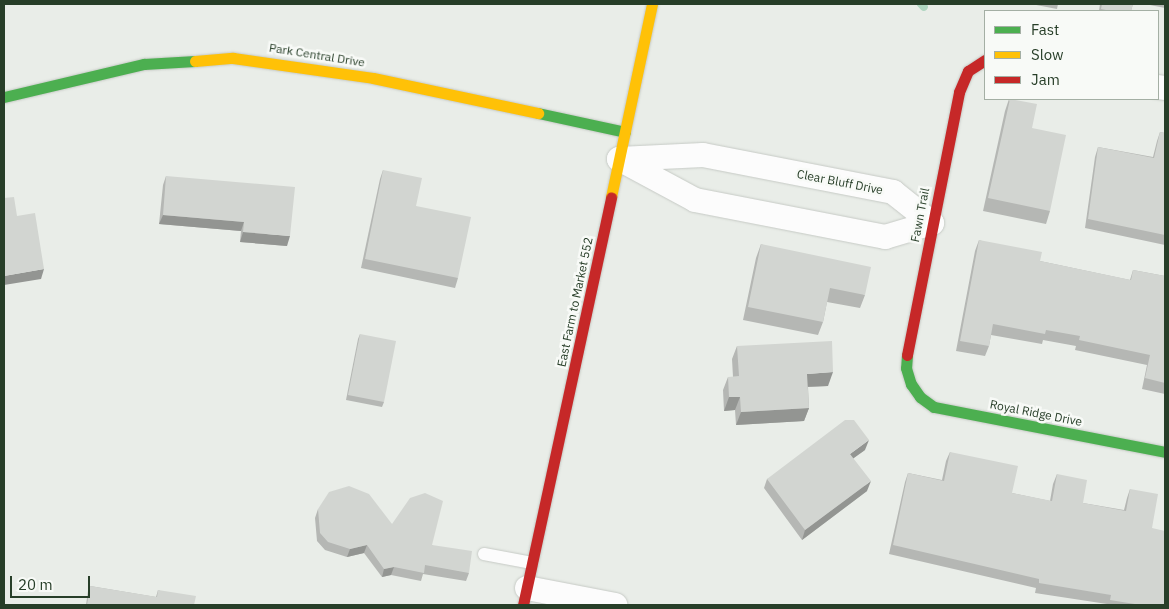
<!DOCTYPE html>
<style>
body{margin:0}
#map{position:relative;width:1169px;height:609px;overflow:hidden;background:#e9ede8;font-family:"IBM Plex Sans",sans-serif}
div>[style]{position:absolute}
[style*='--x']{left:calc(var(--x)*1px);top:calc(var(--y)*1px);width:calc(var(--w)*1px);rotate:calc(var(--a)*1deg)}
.stream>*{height:8px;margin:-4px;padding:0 4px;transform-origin:4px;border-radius:4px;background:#afd6c0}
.roads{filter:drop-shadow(0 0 1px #c6cac5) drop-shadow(0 0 1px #c6cac5)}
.lane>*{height:12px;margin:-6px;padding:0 6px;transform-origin:6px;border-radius:6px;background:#fcfcfc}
.street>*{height:24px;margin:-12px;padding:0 12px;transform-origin:12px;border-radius:12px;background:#fcfcfc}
.fast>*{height:11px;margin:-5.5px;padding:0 5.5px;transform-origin:5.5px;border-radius:5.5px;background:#4caf50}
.slow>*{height:11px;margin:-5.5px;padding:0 5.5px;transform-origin:5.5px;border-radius:5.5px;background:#ffc107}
.jam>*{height:11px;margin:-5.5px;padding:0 5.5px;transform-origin:5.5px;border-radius:5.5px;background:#c62828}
.wall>*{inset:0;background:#b5b7b4}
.shaded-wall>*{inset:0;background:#939592}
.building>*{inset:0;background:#d2d5d1}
span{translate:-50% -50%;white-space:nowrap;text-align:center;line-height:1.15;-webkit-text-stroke:5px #f8faf7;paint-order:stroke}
.street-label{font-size:12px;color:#273e28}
.frame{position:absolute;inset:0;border:5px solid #273e28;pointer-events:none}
.legend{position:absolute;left:984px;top:10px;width:175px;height:90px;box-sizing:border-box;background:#f8faf7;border:1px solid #a4afa4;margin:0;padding:6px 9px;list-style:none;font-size:15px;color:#273e28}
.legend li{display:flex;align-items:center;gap:10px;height:25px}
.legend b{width:25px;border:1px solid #a4afa4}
.scale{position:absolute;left:10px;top:576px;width:80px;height:22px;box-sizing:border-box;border:2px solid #273e28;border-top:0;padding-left:6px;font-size:15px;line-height:18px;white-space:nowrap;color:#273e28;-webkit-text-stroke:4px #f8faf7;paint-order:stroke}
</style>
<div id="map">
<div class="stream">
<div style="--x:921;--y:4;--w:4;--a:45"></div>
</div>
<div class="roads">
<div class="lane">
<div style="--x:484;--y:554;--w:49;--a:10.6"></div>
</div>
<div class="street">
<div style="--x:1158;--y:87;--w:7;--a:8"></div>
<div style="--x:619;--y:159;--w:86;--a:28.3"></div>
<div style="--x:695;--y:200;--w:194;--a:11"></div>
<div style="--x:885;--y:237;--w:49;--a:-16.6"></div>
<div style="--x:619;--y:159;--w:84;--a:-2.7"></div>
<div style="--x:703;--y:155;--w:194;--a:11"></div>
<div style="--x:893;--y:192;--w:50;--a:38.5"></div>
<div style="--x:527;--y:588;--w:90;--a:10.9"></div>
</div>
<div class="fast">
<div style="--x:4;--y:97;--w:144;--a:-13.3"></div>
<div style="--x:144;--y:64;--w:51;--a:-3.4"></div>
<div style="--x:538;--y:113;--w:89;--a:12.3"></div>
<div style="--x:907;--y:355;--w:13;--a:94"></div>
<div style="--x:906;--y:368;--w:17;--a:73"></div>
<div style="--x:911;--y:384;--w:16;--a:55"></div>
<div style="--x:920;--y:397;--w:17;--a:36"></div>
<div style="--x:934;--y:407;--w:235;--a:11"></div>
</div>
<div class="slow">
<div style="--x:195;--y:61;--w:38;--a:-5"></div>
<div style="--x:233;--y:58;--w:141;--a:8.1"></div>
<div style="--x:373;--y:78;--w:169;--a:12"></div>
<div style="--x:611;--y:197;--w:197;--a:-78"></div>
</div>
<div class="jam">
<div style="--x:907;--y:355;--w:268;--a:-78.8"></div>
<div style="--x:959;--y:92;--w:23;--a:-67"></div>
<div style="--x:968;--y:71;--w:20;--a:-33"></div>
<div style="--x:523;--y:605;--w:417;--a:-77.8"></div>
</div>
</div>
<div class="wall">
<div style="clip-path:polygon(1031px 4px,1058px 4px,1057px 9px)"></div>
<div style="clip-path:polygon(1100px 4px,1133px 4px,1131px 11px,1099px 11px)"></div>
<div style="clip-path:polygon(1145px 4px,1165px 4px,1165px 8px)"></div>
<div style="clip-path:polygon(1009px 99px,1050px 211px,1046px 224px,983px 211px,1005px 111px)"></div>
<div style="clip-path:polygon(1160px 132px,1165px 133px,1165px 245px,1085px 228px,1095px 157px,1098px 147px,1153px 157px,1157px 141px)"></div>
<div style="clip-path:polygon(383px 170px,416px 206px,458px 278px,455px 288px,361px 268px,380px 179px)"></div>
<div style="clip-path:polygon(166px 176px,287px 246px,240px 242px,241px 231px,159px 224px,163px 185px)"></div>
<div style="clip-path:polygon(979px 240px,1040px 261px,1130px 280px,1133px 270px,1165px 276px,1165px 394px,1142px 389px,1147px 365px,1075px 350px,1076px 346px,1043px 340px,1042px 344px,991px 335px,989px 346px,985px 356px,956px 351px,975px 251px)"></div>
<div style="clip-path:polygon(761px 244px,865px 295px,860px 308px,827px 302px,823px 322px,818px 335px,743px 320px,756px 258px)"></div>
<div style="clip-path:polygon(360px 334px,384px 402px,382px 407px,346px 400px,358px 339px)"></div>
<div style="clip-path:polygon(737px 346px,828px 386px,808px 387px,809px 408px,804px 421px,736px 425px,735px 410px,724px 411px,723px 390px,728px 377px,733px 377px,732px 359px)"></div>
<div style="clip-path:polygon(865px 450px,853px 458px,867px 491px,802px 540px,764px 488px,767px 479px)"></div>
<div style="clip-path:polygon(950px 452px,1012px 493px,1050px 501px,1053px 484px,1057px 474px,1083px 503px,1124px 510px,1127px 498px,1130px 489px,1152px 528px,1165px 605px,1107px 605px,1107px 604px,1035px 593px,1036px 588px,889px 554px,905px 482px,908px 473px,942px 480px,946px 461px)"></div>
<div style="clip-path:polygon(318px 509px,392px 524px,432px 545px,469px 573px,466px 581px,423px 574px,421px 581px,391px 575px,382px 577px,364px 553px,347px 557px,325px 550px,317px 541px,315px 518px)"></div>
<div style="clip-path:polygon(90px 586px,156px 597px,158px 590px,194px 605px,86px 605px,88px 591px)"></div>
</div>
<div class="shaded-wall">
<div style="clip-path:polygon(163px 215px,244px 222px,241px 231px,159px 224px)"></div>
<div style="clip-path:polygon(243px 232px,290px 236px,287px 246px,240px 242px)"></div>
<div style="clip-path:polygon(44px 269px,41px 279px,4px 285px,4px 276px)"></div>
<div style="clip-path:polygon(833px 372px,828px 386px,802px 387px,807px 374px)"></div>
<div style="clip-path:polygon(729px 397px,740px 397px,735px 410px,724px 411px)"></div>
<div style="clip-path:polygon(809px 408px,804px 421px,736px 425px,741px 412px)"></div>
<div style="clip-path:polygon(869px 440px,865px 450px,847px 463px,850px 454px)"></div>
<div style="clip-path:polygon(871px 481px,867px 491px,802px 540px,805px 530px)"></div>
<div style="clip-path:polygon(367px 545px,364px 553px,347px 557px,350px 549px)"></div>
<div style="clip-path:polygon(394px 567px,391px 575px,382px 577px,384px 569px)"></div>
</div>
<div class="building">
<div style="clip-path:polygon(1102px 4px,1133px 4px,1131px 11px,1111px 11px,1101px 9px)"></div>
<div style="clip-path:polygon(1010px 99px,1037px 104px,1032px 128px,1066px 135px,1050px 211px,988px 198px)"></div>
<div style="clip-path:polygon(1160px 132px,1165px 133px,1165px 235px,1088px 219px,1098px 147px,1154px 158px)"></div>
<div style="clip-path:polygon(383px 170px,422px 178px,416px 206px,471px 217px,458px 278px,365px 259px)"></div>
<div style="clip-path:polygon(166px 176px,295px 187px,290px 236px,243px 232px,244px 222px,163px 215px)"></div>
<div style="clip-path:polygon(14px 197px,17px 216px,35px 213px,44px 269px,4px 276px,4px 198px)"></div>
<div style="clip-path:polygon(979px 240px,1042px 252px,1040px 261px,1131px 280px,1133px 270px,1165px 276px,1165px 383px,1145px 378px,1150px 355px,1079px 340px,1080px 336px,1046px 330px,1045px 334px,993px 324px,989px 346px,960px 341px)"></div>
<div style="clip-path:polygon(761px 244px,871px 267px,865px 295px,830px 288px,823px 322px,748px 307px)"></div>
<div style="clip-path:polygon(360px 334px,396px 341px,384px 402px,348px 395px)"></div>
<div style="clip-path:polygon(832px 341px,833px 372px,807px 374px,809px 408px,741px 412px,740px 397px,729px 397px,728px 377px,739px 376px,737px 346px)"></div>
<div style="clip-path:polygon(845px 420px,854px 420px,869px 440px,850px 454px,871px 481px,805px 530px,767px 479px)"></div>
<div style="clip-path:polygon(950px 452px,1018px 466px,1012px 493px,1052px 501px,1057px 474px,1087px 480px,1083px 503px,1126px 511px,1130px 489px,1158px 494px,1152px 528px,1165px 531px,1165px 605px,1141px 605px,1110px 600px,1111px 595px,1039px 583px,1039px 579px,893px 545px,908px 473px,944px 481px)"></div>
<div style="clip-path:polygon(349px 486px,369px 494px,392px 524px,410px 498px,425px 493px,443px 501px,432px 545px,472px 551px,469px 573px,425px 565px,424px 573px,394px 567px,384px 569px,367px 545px,350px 549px,328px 542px,320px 533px,318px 509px,329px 492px)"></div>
<div style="clip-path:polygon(90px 586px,157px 597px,158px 590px,196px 596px,194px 605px,87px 605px)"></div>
</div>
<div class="street-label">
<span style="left:317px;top:55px;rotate:9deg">Park Central Drive</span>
<span style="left:840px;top:182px;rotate:11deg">Clear Bluff Drive</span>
<span style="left:920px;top:215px;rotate:-79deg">Fawn Trail</span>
<span style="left:575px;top:302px;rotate:-78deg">East Farm to Market 552</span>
<span style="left:1036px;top:413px;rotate:11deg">Royal Ridge Drive</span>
</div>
<div class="frame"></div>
<ul class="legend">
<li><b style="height:6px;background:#4caf50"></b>Fast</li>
<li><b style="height:6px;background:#ffc107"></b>Slow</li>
<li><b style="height:6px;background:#c62828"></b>Jam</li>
</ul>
<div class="scale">20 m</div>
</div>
